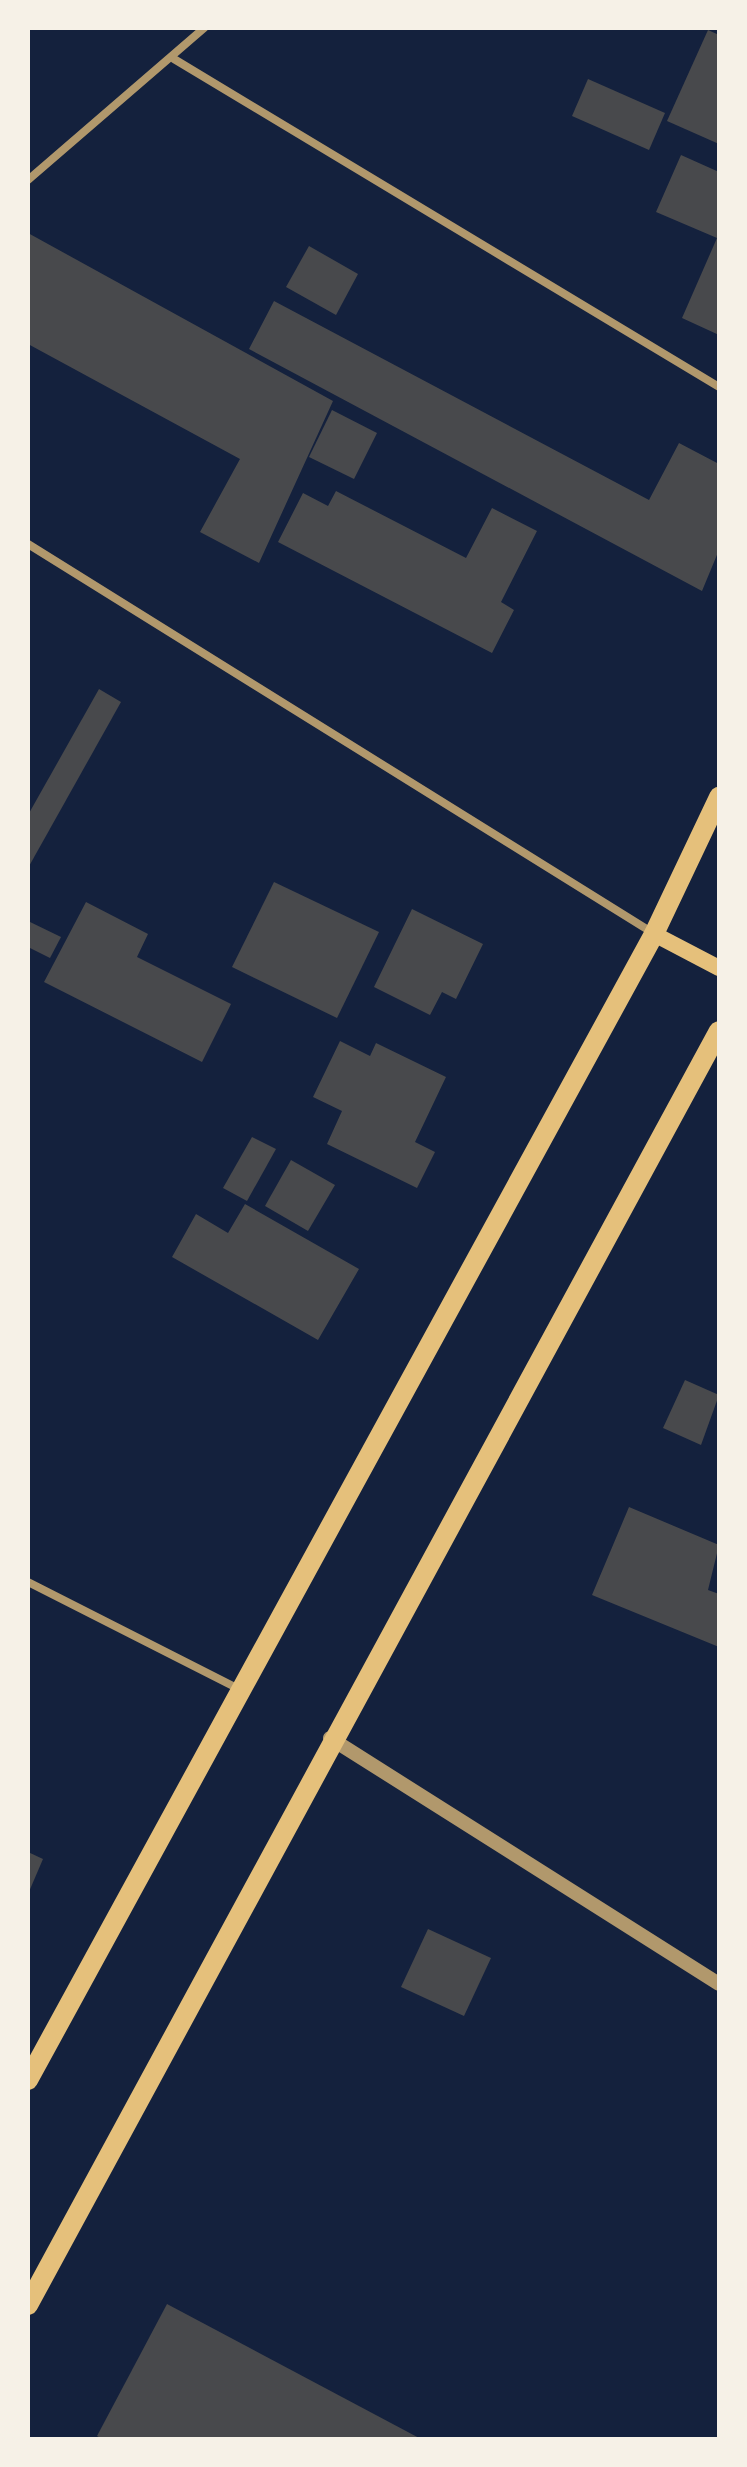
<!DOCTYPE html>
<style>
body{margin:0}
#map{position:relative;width:747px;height:2467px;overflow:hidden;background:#14213d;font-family:"Source Sans 3",sans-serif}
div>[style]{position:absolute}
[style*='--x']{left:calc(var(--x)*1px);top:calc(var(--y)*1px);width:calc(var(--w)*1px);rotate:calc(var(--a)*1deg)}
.building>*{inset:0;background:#48494c}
.minor>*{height:8px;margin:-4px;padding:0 4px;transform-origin:4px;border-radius:4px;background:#b1986c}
.tertiary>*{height:14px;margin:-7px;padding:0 7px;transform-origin:7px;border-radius:7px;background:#b1986c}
.secondary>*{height:16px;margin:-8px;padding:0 8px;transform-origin:8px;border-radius:8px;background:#e5c07b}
.primary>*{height:20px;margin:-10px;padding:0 10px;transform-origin:10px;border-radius:10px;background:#e5c07b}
span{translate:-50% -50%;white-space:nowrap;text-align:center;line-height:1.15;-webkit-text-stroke:6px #f6f1e7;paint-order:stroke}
.frame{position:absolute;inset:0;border:30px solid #f6f1e7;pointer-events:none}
</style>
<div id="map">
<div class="building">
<div style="clip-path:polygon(708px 30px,719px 35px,719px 144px,667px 121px)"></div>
<div style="clip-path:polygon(588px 79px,665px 113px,649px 150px,572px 116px)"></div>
<div style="clip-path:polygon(681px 155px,719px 172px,719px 335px,682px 318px,717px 238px,656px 212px)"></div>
<div style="clip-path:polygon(28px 233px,333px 401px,259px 563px,200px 532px,240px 459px,28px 344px)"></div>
<div style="clip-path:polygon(309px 246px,358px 274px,336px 315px,286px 287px)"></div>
<div style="clip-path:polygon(274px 301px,649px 500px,679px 443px,719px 464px,719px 550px,702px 591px,249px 349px)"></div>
<div style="clip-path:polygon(332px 410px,377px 433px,354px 479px,309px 457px)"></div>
<div style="clip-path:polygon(336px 491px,466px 558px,492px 508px,537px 531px,501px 602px,514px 610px,492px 653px,278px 542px,303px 493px,328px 506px)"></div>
<div style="clip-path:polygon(99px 689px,121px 702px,28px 868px,28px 815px)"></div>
<div style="clip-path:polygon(274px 882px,379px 932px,337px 1018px,232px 967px)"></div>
<div style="clip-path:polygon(86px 902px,148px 934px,137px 957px,231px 1004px,202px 1062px,44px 982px)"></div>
<div style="clip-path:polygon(412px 909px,483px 944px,456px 999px,442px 992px,430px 1015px,374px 987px)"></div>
<div style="clip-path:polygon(28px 921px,61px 937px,50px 958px,28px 947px)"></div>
<div style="clip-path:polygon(340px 1041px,370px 1056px,376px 1043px,446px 1077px,415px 1142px,435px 1152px,417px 1188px,327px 1144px,342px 1111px,313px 1097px)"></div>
<div style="clip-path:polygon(252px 1137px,276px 1149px,247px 1201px,223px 1188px)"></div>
<div style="clip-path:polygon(291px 1160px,335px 1185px,308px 1231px,265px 1206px)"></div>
<div style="clip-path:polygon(245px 1204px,359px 1269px,318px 1340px,172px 1257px,196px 1214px,228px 1233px)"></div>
<div style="clip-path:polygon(685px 1380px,719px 1395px,701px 1445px,663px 1428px)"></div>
<div style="clip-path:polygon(629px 1507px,719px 1545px,708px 1590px,719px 1594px,719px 1647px,592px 1595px)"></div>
<div style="clip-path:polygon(28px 1852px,43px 1859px,28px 1894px)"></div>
<div style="clip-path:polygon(428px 1929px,491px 1958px,464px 2016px,401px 1987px)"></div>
<div style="clip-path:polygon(167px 2304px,421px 2439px,102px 2439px,97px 2436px)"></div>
</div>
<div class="minor">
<div style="--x:174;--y:59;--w:636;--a:31.04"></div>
<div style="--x:28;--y:180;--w:233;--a:-40.8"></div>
<div style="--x:28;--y:544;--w:736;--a:31.9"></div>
<div style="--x:28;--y:1582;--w:237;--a:26.9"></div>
</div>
<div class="tertiary">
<div style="--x:330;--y:1738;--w:460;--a:32.3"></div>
</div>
<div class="secondary">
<div style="--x:654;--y:934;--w:73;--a:27.6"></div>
</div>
<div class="primary">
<div style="--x:28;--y:2080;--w:1306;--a:-61.35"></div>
<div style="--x:654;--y:934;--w:152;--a:-64.6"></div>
<div style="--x:28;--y:2305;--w:1449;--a:-61.53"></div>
</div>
<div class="frame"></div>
</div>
